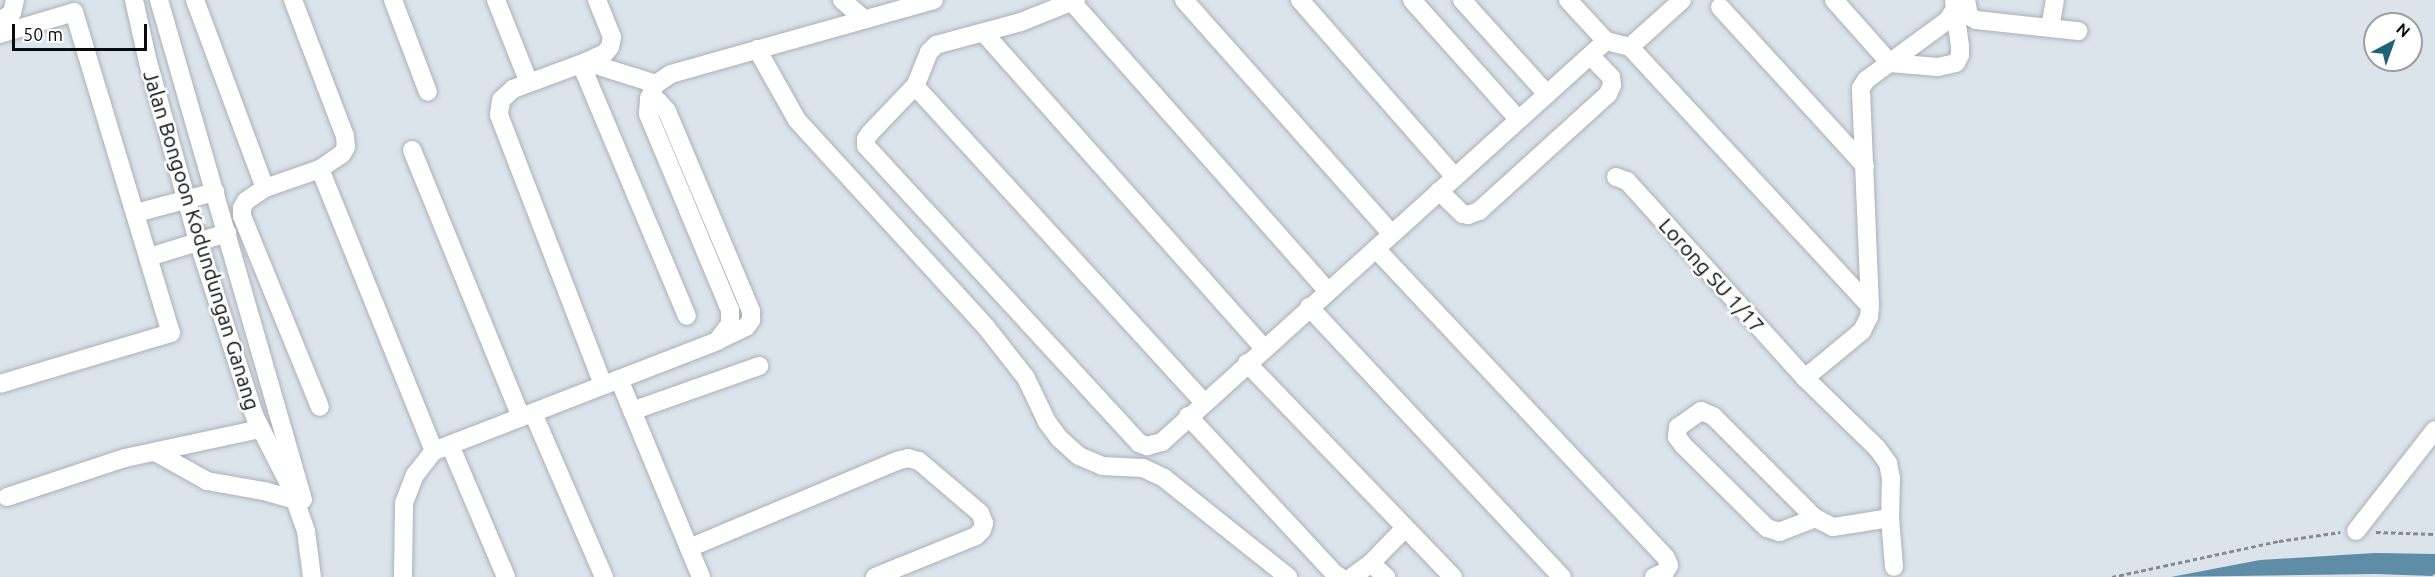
<!DOCTYPE html>
<style>
body{margin:0}
#map{position:relative;width:2435px;height:577px;overflow:hidden;background:#dbe3eb;font-family:Ubuntu,sans-serif}
div>[style]{position:absolute}
[style*='--x']{left:calc(var(--x)*1px);top:calc(var(--y)*1px);width:calc(var(--w)*1px);rotate:calc(var(--a)*1deg)}
.water>*{inset:0;background:#5f8da7}
.path>*{height:3px;margin-top:-1.5px;transform-origin:0;background:repeating-linear-gradient(90deg,#848a90 0 4.5px,transparent 0 7.5px)}
.roads{filter:drop-shadow(0 0 2px #a9b0b8) drop-shadow(0 0 2px #a9b0b8)}
.minor>*{height:18px;margin:-9px;padding:0 9px;transform-origin:9px;border-radius:9px;background:#fff}
span{translate:-50% -50%;white-space:nowrap;text-align:center;line-height:1.15;-webkit-text-stroke:5px #fff;paint-order:stroke}
.street-label{font-size:21px;color:#090c0f}
.north{position:absolute;left:2363px;top:12px;width:60px;height:60px;box-sizing:border-box;background:#fff;border:2px solid #9d9e9f;border-radius:50%;rotate:41deg;font-size:16px;font-weight:700;line-height:24px;text-align:center;color:#090c0f}
.north::after{content:'';display:block;margin:auto;width:21px;height:27px;background:#216277;clip-path:polygon(50% 0,100% 100%,50% 72%,0 100%)}
.scale{position:absolute;left:12px;top:24px;width:135px;height:27px;box-sizing:border-box;border:3px solid #090c0f;border-top:0;padding-left:8px;font-size:18px;line-height:21px;white-space:nowrap;color:#090c0f;-webkit-text-stroke:4px #fff;paint-order:stroke}
</style>
<div id="map">
<div class="water">
<div style="clip-path:polygon(2375px 553px,2435px 554px,2435px 574px,2432px 576px,2376px 574px,2171px 577px,2260px 560px)"></div>
</div>
<div class="path">
<div style="--x:2376;--y:532;--w:59;--a:1.9"></div>
<div style="--x:2112;--y:577;--w:171;--a:-12.2"></div>
<div style="--x:2279;--y:541;--w:62;--a:-8.4"></div>
</div>
<div class="roads">
<div class="minor">
<div style="--x:134;--y:0;--w:64;--a:77.3"></div>
<div style="--x:148;--y:62;--w:186;--a:74.4"></div>
<div style="--x:198;--y:241;--w:185;--a:72.1"></div>
<div style="--x:255;--y:417;--w:77;--a:63.1"></div>
<div style="--x:290;--y:486;--w:48;--a:70.4"></div>
<div style="--x:306;--y:531;--w:46;--a:82.6"></div>
<div style="--x:159;--y:0;--w:520;--a:73.93"></div>
<div style="--x:195;--y:0;--w:201;--a:69.6"></div>
<div style="--x:293;--y:0;--w:146;--a:69.1"></div>
<div style="--x:345;--y:136;--w:11;--a:85"></div>
<div style="--x:346;--y:147;--w:8;--a:120"></div>
<div style="--x:342;--y:154;--w:27;--a:146"></div>
<div style="--x:320;--y:169;--w:304;--a:68"></div>
<div style="--x:393;--y:0;--w:98;--a:69.2"></div>
<div style="--x:496;--y:0;--w:89;--a:68.3"></div>
<div style="--x:597;--y:0;--w:40;--a:68"></div>
<div style="--x:612;--y:37;--w:10;--a:101"></div>
<div style="--x:610;--y:47;--w:8;--a:130"></div>
<div style="--x:605;--y:53;--w:21;--a:155"></div>
<div style="--x:586;--y:62;--w:78;--a:159.7"></div>
<div style="--x:513;--y:89;--w:16;--a:137"></div>
<div style="--x:501;--y:100;--w:15;--a:98"></div>
<div style="--x:499;--y:115;--w:289;--a:68.9"></div>
<div style="--x:842;--y:0;--w:28;--a:41"></div>
<div style="--x:1076;--y:0;--w:59;--a:158.2"></div>
<div style="--x:1021;--y:22;--w:88;--a:164.9"></div>
<div style="--x:936;--y:45;--w:10;--a:135"></div>
<div style="--x:929;--y:52;--w:37;--a:112"></div>
<div style="--x:915;--y:86;--w:65;--a:133.8"></div>
<div style="--x:870;--y:133;--w:7;--a:124"></div>
<div style="--x:866;--y:139;--w:7;--a:90"></div>
<div style="--x:866;--y:146;--w:403;--a:47.4"></div>
<div style="--x:1139;--y:443;--w:9;--a:21"></div>
<div style="--x:1147;--y:446;--w:16;--a:-15"></div>
<div style="--x:1162;--y:442;--w:598;--a:-42.09"></div>
<div style="--x:1606;--y:41;--w:25;--a:14"></div>
<div style="--x:1630;--y:47;--w:353;--a:47.2"></div>
<div style="--x:1870;--y:306;--w:11;--a:95"></div>
<div style="--x:1869;--y:317;--w:16;--a:117"></div>
<div style="--x:1862;--y:331;--w:74;--a:140.5"></div>
<div style="--x:1184;--y:0;--w:313;--a:48.4"></div>
<div style="--x:1300;--y:0;--w:234;--a:48.8"></div>
<div style="--x:1412;--y:0;--w:159;--a:48.3"></div>
<div style="--x:1462;--y:0;--w:127;--a:47.9"></div>
<div style="--x:1568;--y:0;--w:56;--a:47.2"></div>
<div style="--x:1834;--y:0;--w:84;--a:48.4"></div>
<div style="--x:1890;--y:63;--w:48;--a:4.8"></div>
<div style="--x:1938;--y:67;--w:18;--a:-13"></div>
<div style="--x:1956;--y:63;--w:9;--a:-63"></div>
<div style="--x:1960;--y:55;--w:9;--a:-90"></div>
<div style="--x:1960;--y:46;--w:37;--a:-98"></div>
<div style="--x:1966;--y:0;--w:16;--a:79"></div>
<div style="--x:1969;--y:16;--w:8;--a:30"></div>
<div style="--x:1976;--y:20;--w:103;--a:6.2"></div>
<div style="--x:1072;--y:2;--w:386;--a:48.5"></div>
<div style="--x:1720;--y:7;--w:215;--a:47.6"></div>
<div style="--x:0;--y:21;--w:14;--a:-34"></div>
<div style="--x:12;--y:13;--w:13;--a:-77"></div>
<div style="--x:2050;--y:28;--w:28;--a:-80"></div>
<div style="--x:984;--y:33;--w:421;--a:48.4"></div>
<div style="--x:0;--y:34;--w:77;--a:-16.6"></div>
<div style="--x:74;--y:12;--w:335;--a:73.2"></div>
<div style="--x:171;--y:333;--w:178;--a:163.4"></div>
<div style="--x:1630;--y:47;--w:70;--a:-42.1"></div>
<div style="--x:757;--y:49;--w:81;--a:60.6"></div>
<div style="--x:797;--y:120;--w:280;--a:47.6"></div>
<div style="--x:986;--y:327;--w:65;--a:51.9"></div>
<div style="--x:1026;--y:378;--w:49;--a:64.5"></div>
<div style="--x:1047;--y:422;--w:21;--a:53"></div>
<div style="--x:1060;--y:439;--w:25;--a:42"></div>
<div style="--x:1079;--y:456;--w:25;--a:23"></div>
<div style="--x:1102;--y:466;--w:41;--a:2.8"></div>
<div style="--x:1143;--y:468;--w:23;--a:25"></div>
<div style="--x:1164;--y:478;--w:159;--a:38.6"></div>
<div style="--x:586;--y:62;--w:73;--a:17.4"></div>
<div style="--x:581;--y:64;--w:273;--a:67.2"></div>
<div style="--x:915;--y:86;--w:428;--a:47.6"></div>
<div style="--x:412;--y:150;--w:288;--a:67.8"></div>
<div style="--x:320;--y:169;--w:58;--a:160.9"></div>
<div style="--x:265;--y:188;--w:23;--a:146"></div>
<div style="--x:246;--y:201;--w:8;--a:120"></div>
<div style="--x:242;--y:208;--w:8;--a:90"></div>
<div style="--x:242;--y:216;--w:206;--a:67.8"></div>
<div style="--x:1616;--y:177;--w:12;--a:20"></div>
<div style="--x:1627;--y:181;--w:266;--a:47.9"></div>
<div style="--x:1805;--y:378;--w:100;--a:44.2"></div>
<div style="--x:1877;--y:448;--w:19;--a:54"></div>
<div style="--x:1888;--y:463;--w:15;--a:79"></div>
<div style="--x:1891;--y:478;--w:40;--a:91.4"></div>
<div style="--x:1890;--y:518;--w:58;--a:171"></div>
<div style="--x:1833;--y:527;--w:20;--a:-153"></div>
<div style="--x:1815;--y:518;--w:144;--a:-135"></div>
<div style="--x:1713;--y:416;--w:13;--a:-157"></div>
<div style="--x:1701;--y:411;--w:28;--a:145"></div>
<div style="--x:1678;--y:427;--w:10;--a:96"></div>
<div style="--x:1677;--y:437;--w:10;--a:53"></div>
<div style="--x:1683;--y:445;--w:118;--a:44.7"></div>
<div style="--x:1767;--y:528;--w:13;--a:18"></div>
<div style="--x:1779;--y:532;--w:39;--a:-21"></div>
<div style="--x:1439;--y:191;--w:33;--a:44"></div>
<div style="--x:1463;--y:214;--w:5;--a:11"></div>
<div style="--x:1468;--y:215;--w:12;--a:-20"></div>
<div style="--x:1479;--y:211;--w:174;--a:-42.2"></div>
<div style="--x:1608;--y:94;--w:10;--a:-66"></div>
<div style="--x:1612;--y:85;--w:8;--a:-97"></div>
<div style="--x:1611;--y:77;--w:30;--a:-134"></div>
<div style="--x:136;--y:213;--w:82;--a:-14.9"></div>
<div style="--x:1377;--y:250;--w:422;--a:46.8"></div>
<div style="--x:1666;--y:558;--w:8;--a:67"></div>
<div style="--x:1669;--y:565;--w:8;--a:120"></div>
<div style="--x:1665;--y:572;--w:12;--a:156"></div>
<div style="--x:149;--y:257;--w:82;--a:-17.1"></div>
<div style="--x:1870;--y:306;--w:218;--a:-92.4"></div>
<div style="--x:1861;--y:88;--w:9;--a:-58"></div>
<div style="--x:1866;--y:80;--w:102;--a:-36.2"></div>
<div style="--x:1948;--y:20;--w:13;--a:-58"></div>
<div style="--x:1955;--y:9;--w:9;--a:-96"></div>
<div style="--x:1309;--y:307;--w:370;--a:46.9"></div>
<div style="--x:718;--y:340;--w:20;--a:-53"></div>
<div style="--x:730;--y:324;--w:14;--a:-90"></div>
<div style="--x:730;--y:310;--w:212;--a:-112.7"></div>
<div style="--x:648;--y:114;--w:16;--a:-86"></div>
<div style="--x:649;--y:98;--w:16;--a:-63"></div>
<div style="--x:656;--y:84;--w:18;--a:-34"></div>
<div style="--x:671;--y:74;--w:273;--a:-15.7"></div>
<div style="--x:1247;--y:363;--w:297;--a:46.1"></div>
<div style="--x:619;--y:379;--w:214;--a:67.5"></div>
<div style="--x:632;--y:411;--w:135;--a:-19.5"></div>
<div style="--x:533;--y:413;--w:179;--a:66.6"></div>
<div style="--x:1188;--y:416;--w:216;--a:47.1"></div>
<div style="--x:1335;--y:574;--w:6;--a:31"></div>
<div style="--x:450;--y:445;--w:143;--a:67"></div>
<div style="--x:155;--y:452;--w:60;--a:29.1"></div>
<div style="--x:207;--y:481;--w:58;--a:10"></div>
<div style="--x:264;--y:491;--w:32;--a:16"></div>
<div style="--x:7;--y:497;--w:124;--a:-18.3"></div>
<div style="--x:125;--y:458;--w:138;--a:-12.1"></div>
<div style="--x:1890;--y:518;--w:49;--a:85.3"></div>
<div style="--x:2356;--y:531;--w:128;--a:-52"></div>
<div style="--x:689;--y:548;--w:225;--a:-22.7"></div>
<div style="--x:897;--y:461;--w:11;--a:-15"></div>
<div style="--x:908;--y:458;--w:11;--a:15"></div>
<div style="--x:919;--y:461;--w:80;--a:40.4"></div>
<div style="--x:980;--y:513;--w:11;--a:68"></div>
<div style="--x:984;--y:523;--w:7;--a:106"></div>
<div style="--x:982;--y:530;--w:8;--a:135"></div>
<div style="--x:976;--y:536;--w:109;--a:157.9"></div>
<div style="--x:1371;--y:563;--w:21;--a:43"></div>
<div style="--x:403;--y:577;--w:74;--a:-89.2"></div>
<div style="--x:404;--y:503;--w:30;--a:-69"></div>
<div style="--x:415;--y:475;--w:31;--a:-52"></div>
<div style="--x:434;--y:451;--w:304;--a:-21.2"></div>
<div style="--x:717;--y:341;--w:32;--a:-26"></div>
<div style="--x:746;--y:327;--w:9;--a:-54"></div>
<div style="--x:751;--y:320;--w:9;--a:-90"></div>
<div style="--x:751;--y:311;--w:217;--a:-112.8"></div>
<div style="--x:667;--y:111;--w:13;--a:-132"></div>
<div style="--x:658;--y:101;--w:9;--a:-162"></div>
<div style="--x:1352;--y:577;--w:24;--a:-36"></div>
<div style="--x:1371;--y:563;--w:49;--a:-45.8"></div>
</div>
</div>
<div class="street-label">
<span style="left:202px;top:240px;rotate:73deg">Jalan Bongoon Kodundungan Ganang</span>
<span style="left:1712px;top:275px;rotate:48deg">Lorong SU 1/17</span>
</div>
<div class="north">N</div>
<div class="scale">50 m</div>
</div>
